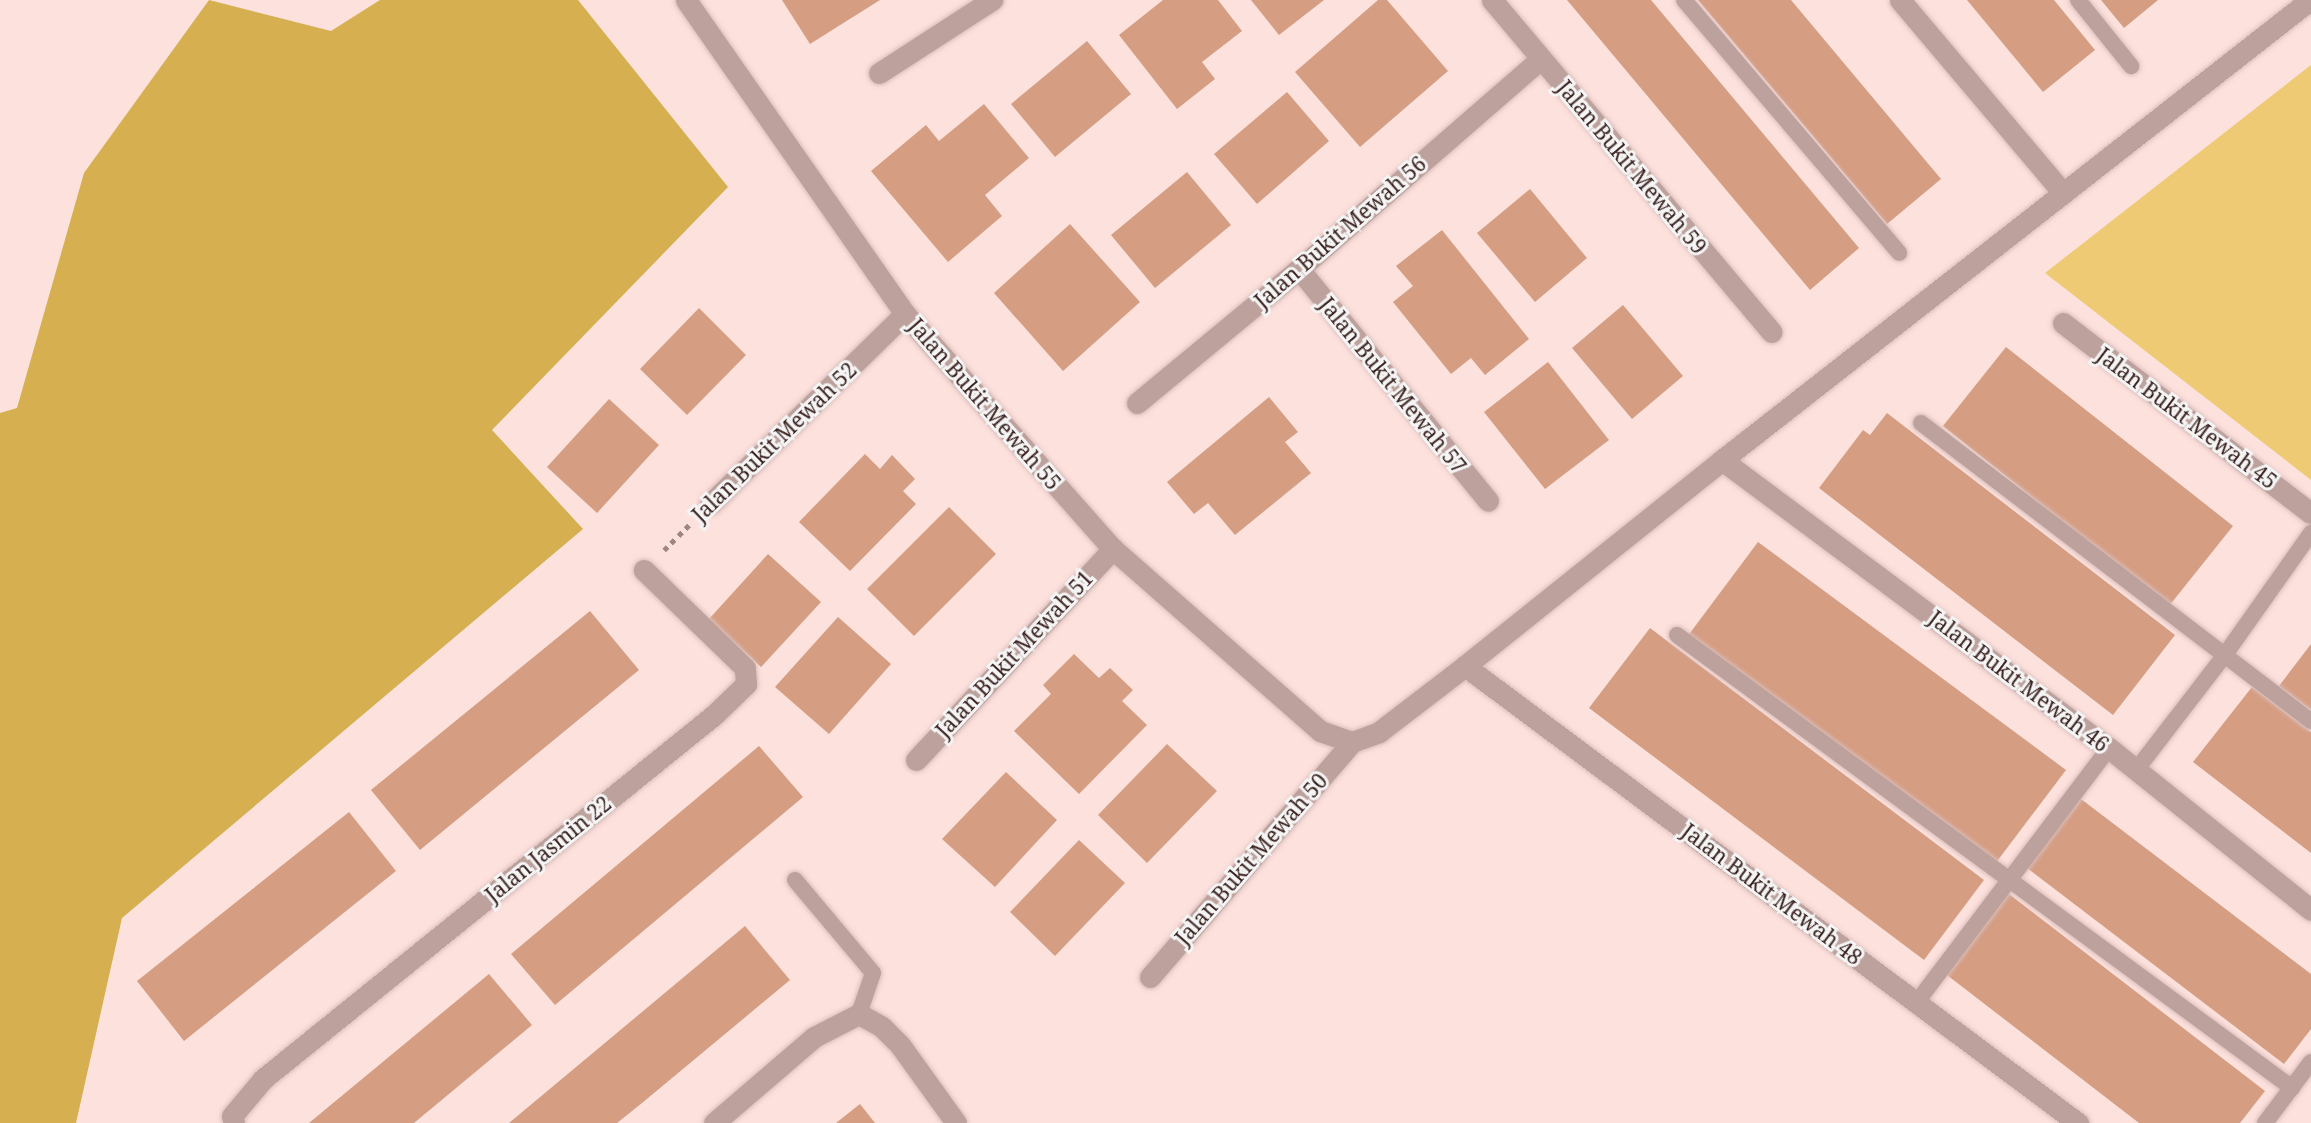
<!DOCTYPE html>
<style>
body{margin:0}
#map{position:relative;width:2311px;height:1123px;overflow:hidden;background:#fde1dd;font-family:"Noto Serif",serif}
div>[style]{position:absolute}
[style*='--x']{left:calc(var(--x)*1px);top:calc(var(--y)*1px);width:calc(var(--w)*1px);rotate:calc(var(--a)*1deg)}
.green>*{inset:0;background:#eeca75}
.forest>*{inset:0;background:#d5af50}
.building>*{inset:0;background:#d59d82}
.path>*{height:4.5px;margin-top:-2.25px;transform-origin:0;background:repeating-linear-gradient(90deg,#9f8581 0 5px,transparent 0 10px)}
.roads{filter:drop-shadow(0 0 2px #dabebb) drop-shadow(0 0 2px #dabebb)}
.service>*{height:16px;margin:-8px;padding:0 8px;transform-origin:8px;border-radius:8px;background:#bda19d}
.minor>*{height:21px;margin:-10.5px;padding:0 10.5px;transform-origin:10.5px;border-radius:10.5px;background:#bda19d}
span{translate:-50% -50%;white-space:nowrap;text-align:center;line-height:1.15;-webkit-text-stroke:6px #f5f5f5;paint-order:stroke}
.street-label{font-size:21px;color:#39211e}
</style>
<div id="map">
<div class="green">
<div style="clip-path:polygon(2311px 65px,2311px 480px,2045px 273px)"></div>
</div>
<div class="forest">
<div style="clip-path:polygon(209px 0,331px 31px,380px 0,578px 0,728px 187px,492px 430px,583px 529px,122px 918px,76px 1123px,0 1123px,0 413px,17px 408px,84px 173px)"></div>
</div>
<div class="building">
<div style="clip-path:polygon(782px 0,880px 0,810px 44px)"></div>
<div style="clip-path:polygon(1163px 0,1218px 0,1242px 31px,1202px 62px,1215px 79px,1177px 109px,1119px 35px)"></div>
<div style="clip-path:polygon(1251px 0,1324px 0,1279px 35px)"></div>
<div style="clip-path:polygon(1378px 0,1387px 0,1448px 71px,1360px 147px,1295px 72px)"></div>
<div style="clip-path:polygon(1567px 0,1651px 0,1859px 248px,1810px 290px)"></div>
<div style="clip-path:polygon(1698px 0,1791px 0,1941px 179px,1887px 224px)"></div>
<div style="clip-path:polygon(1967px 0,2054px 0,2095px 50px,2043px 92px)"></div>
<div style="clip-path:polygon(2101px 0,2158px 0,2124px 28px)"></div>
<div style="clip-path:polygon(1087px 41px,1131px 94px,1055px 157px,1011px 104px)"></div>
<div style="clip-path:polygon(1287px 92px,1329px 141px,1257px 204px,1214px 154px)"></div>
<div style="clip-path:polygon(984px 104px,1029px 158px,985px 195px,1002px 216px,948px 262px,871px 171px,926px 125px,939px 141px)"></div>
<div style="clip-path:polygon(1187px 172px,1231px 225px,1155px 288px,1111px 235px)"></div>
<div style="clip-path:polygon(1530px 189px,1587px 258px,1535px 302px,1477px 233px)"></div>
<div style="clip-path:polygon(1070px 224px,1140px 302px,1063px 371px,994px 293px)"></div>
<div style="clip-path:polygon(1442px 230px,1529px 339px,1485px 375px,1471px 358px,1451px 374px,1393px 302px,1413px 286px,1396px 266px)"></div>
<div style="clip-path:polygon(1623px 305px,1683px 376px,1632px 419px,1572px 348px)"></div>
<div style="clip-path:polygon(699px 308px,746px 355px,687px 415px,640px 369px)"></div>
<div style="clip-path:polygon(2006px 347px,2233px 526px,2169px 606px,1943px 426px)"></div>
<div style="clip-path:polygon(1548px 362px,1609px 440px,1545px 489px,1484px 412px)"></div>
<div style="clip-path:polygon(1269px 397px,1298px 432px,1285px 442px,1311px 473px,1235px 535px,1208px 503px,1194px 514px,1167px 482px)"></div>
<div style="clip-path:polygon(609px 399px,659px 445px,597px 513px,547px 467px)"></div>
<div style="clip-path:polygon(1887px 413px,2175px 635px,2113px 715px,1819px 488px,1863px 430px,1870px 435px)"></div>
<div style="clip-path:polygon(865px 454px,880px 469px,892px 455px,915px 479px,903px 491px,916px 504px,850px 571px,799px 522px)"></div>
<div style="clip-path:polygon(949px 507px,996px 554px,914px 636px,867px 589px)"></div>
<div style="clip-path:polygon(1758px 542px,2066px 770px,1995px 864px,1687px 637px)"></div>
<div style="clip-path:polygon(768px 554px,821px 602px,761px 667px,709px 619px)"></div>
<div style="clip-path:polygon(590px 611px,639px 670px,420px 850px,371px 790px)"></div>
<div style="clip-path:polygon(838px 617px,891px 664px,829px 734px,775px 687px)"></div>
<div style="clip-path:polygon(1650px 628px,1984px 880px,1924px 960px,1589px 708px)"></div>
<div style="clip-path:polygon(2311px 644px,2311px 710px,2279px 686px)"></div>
<div style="clip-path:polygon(1074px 654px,1099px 678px,1110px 668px,1133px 690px,1122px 701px,1147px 725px,1079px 794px,1014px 731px,1051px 694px,1043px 685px)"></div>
<div style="clip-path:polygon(2252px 687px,2311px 732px,2311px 853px,2193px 762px)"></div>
<div style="clip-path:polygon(1167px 744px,1217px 791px,1147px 863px,1098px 815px)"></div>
<div style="clip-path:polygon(759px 746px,803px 797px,555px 1005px,511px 954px)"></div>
<div style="clip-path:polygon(1006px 772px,1057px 820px,995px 887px,942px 839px)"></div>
<div style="clip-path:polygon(2081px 799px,2311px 974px,2311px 1029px,2284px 1064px,2027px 868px)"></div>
<div style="clip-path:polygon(349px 812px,396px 871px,184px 1041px,137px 981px)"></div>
<div style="clip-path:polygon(1079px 840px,1125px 883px,1055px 956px,1010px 912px)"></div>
<div style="clip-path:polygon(2009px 894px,2265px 1091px,2240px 1123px,2139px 1123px,1947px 975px)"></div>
<div style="clip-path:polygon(745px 926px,790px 980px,642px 1103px,617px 1123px,509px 1123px)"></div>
<div style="clip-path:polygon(489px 974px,532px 1025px,414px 1123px,309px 1123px)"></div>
<div style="clip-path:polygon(860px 1104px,875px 1123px,836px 1123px)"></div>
</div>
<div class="path">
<div style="--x:664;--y:550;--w:40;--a:-45"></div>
</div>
<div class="roads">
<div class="service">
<div style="--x:1684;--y:0;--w:332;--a:49.6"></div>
<div style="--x:2078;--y:0;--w:85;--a:51.2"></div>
<div style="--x:1921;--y:423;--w:491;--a:37.4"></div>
<div style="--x:1677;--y:635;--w:764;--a:36.37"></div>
<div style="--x:2137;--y:769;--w:143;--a:-52.4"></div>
<div style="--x:2224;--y:656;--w:151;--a:-54.7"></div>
<div style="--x:795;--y:880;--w:121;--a:50"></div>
<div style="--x:873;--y:973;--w:43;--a:108.9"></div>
<div style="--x:1917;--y:1002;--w:318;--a:-52.9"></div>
<div style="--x:2265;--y:1123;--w:76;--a:-53"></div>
</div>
<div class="minor">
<div style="--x:686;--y:0;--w:383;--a:55.1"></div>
<div style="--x:905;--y:314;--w:314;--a:48.5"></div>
<div style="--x:1113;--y:549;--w:276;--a:41.3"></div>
<div style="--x:1320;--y:731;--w:34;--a:19"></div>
<div style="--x:1492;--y:0;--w:434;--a:49.9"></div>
<div style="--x:1900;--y:0;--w:253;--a:49.8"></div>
<div style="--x:879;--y:73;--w:135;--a:-32.9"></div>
<div style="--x:1299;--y:269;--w:299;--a:50.8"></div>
<div style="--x:2063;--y:323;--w:312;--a:37.5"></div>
<div style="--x:1137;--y:403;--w:210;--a:-39.6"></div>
<div style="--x:1299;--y:269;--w:320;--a:-41"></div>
<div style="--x:1722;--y:460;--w:482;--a:36.7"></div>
<div style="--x:2109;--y:748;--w:259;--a:38.7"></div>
<div style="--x:710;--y:504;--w:272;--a:-44.3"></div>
<div style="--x:1465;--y:666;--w:765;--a:36.71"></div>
<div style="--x:1352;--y:742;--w:29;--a:-20"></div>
<div style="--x:1379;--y:732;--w:108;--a:-37.5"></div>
<div style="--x:1465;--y:666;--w:329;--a:-38.7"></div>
<div style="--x:1722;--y:460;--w:747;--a:-38.04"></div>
<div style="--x:916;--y:760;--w:289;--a:-47"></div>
<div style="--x:1150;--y:977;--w:310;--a:-49.3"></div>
<div style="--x:234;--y:1123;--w:7;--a:-106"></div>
<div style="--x:232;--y:1116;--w:48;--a:-50"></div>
<div style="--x:263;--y:1079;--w:580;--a:-38.91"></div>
<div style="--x:714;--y:715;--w:45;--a:-44.1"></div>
<div style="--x:746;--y:684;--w:16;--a:-94"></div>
<div style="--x:745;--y:668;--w:141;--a:-135.9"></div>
<div style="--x:714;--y:1123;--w:132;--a:-40.7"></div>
<div style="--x:814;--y:1037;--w:51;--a:-27.1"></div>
<div style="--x:859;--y:1014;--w:26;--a:29"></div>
<div style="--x:882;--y:1027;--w:25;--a:45"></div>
<div style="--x:900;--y:1045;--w:96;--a:54.3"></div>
</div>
</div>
<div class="street-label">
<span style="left:1632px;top:167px;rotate:50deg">Jalan Bukit Mewah 59</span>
<span style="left:1340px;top:232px;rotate:-41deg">Jalan Bukit Mewah 56</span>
<span style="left:1393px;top:385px;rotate:51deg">Jalan Bukit Mewah 57</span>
<span style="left:985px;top:404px;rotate:49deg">Jalan Bukit Mewah 55</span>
<span style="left:2187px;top:418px;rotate:37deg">Jalan Bukit Mewah 45</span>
<span style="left:774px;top:442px;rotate:-44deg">Jalan Bukit Mewah 52</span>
<span style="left:1014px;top:654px;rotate:-47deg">Jalan Bukit Mewah 51</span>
<span style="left:2019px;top:681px;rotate:37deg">Jalan Bukit Mewah 46</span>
<span style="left:548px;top:849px;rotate:-39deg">Jalan Jasmin 22</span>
<span style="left:1251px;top:859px;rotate:-49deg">Jalan Bukit Mewah 50</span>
<span style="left:1772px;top:894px;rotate:37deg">Jalan Bukit Mewah 48</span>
</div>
</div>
